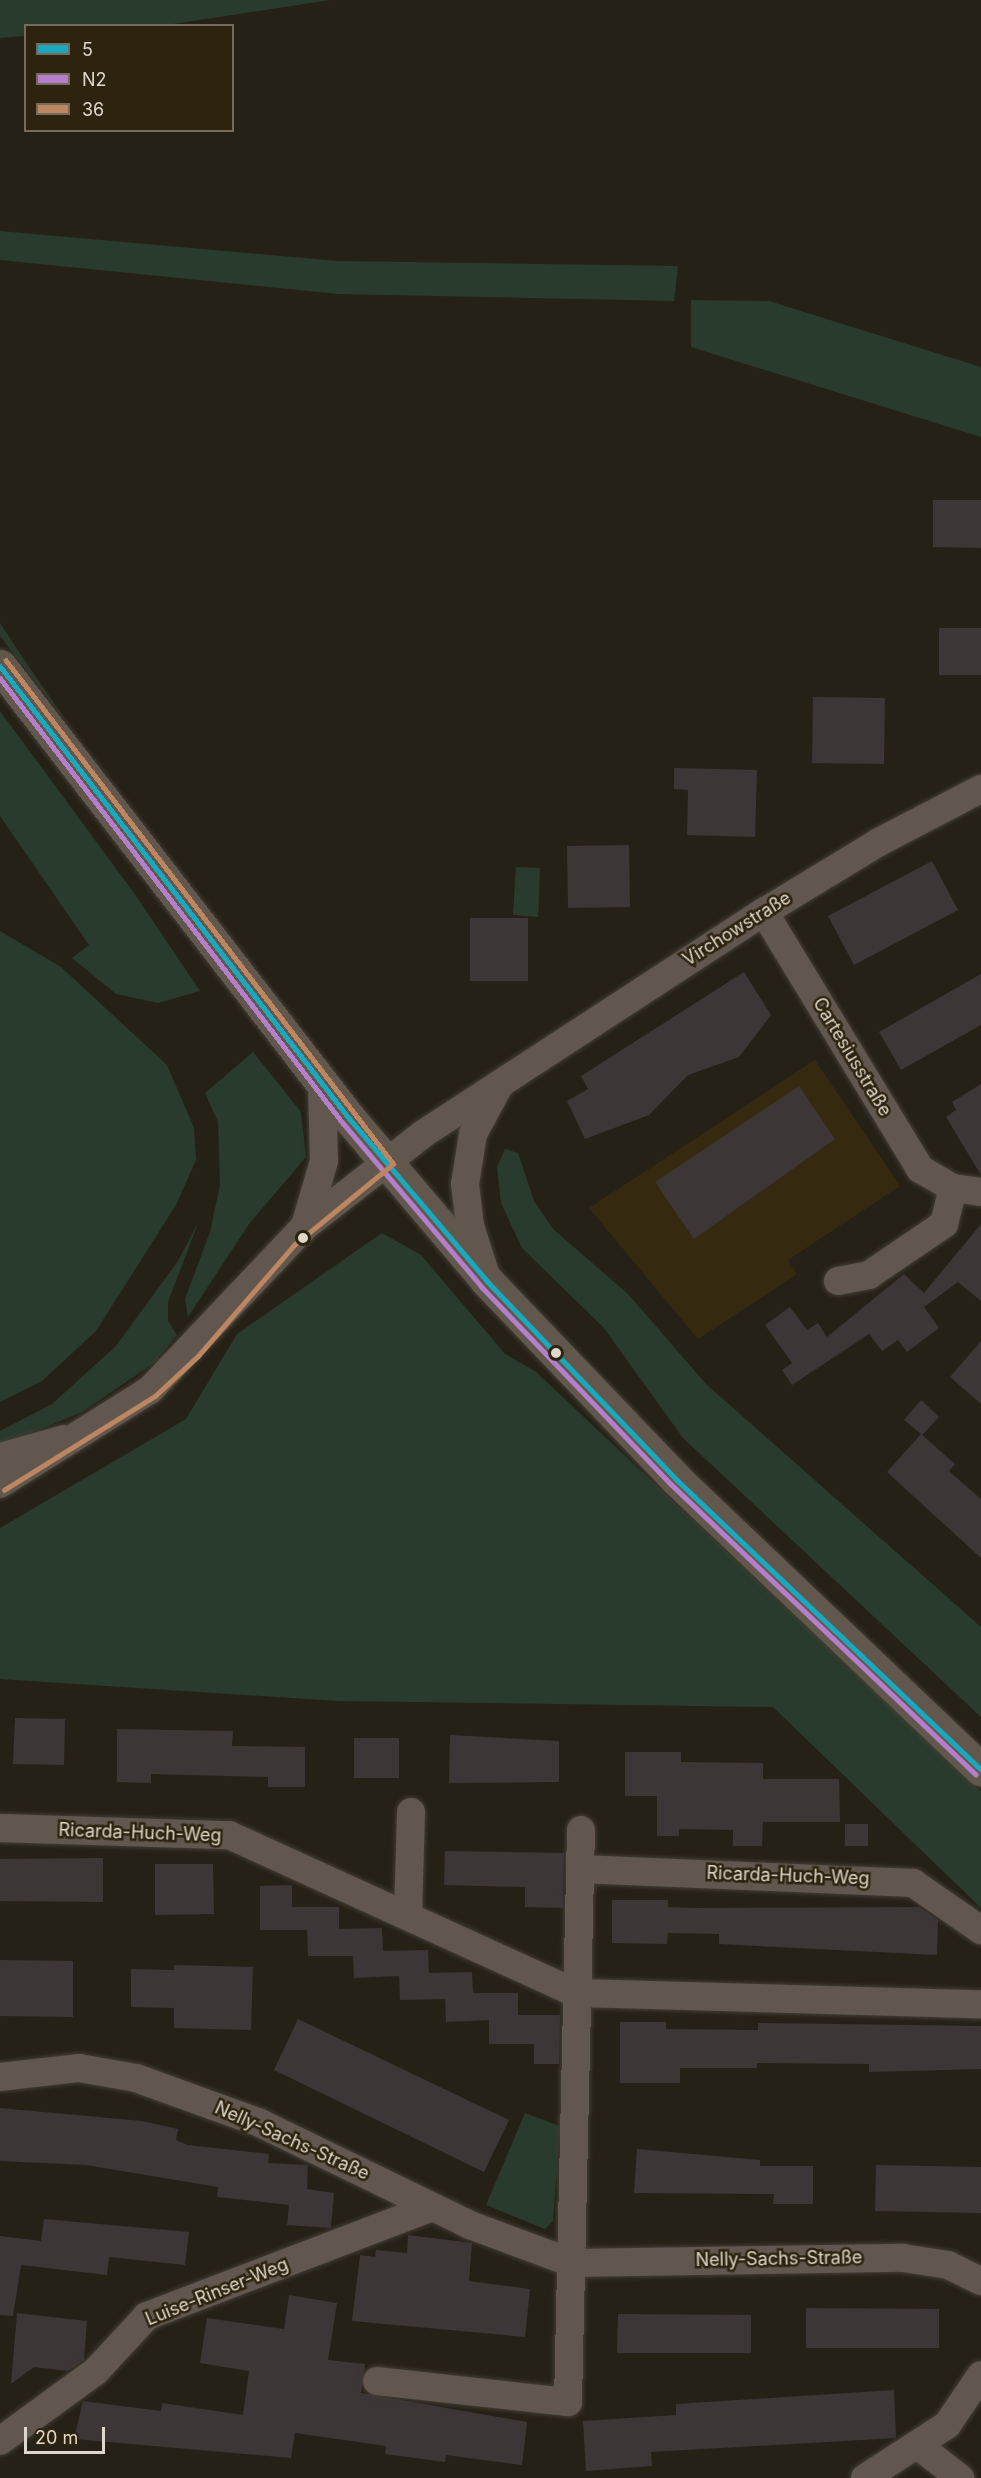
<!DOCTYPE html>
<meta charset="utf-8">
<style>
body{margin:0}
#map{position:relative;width:981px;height:2478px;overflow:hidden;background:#262116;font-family:Inter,sans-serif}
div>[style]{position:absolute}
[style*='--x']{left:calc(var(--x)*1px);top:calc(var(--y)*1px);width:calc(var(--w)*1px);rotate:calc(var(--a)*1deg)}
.built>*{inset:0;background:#352910}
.green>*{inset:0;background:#293b2c}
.building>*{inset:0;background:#3c3637}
.roads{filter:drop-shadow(0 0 2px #423d35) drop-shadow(0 0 2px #423d35)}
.minor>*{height:28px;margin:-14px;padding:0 14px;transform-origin:14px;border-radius:14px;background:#62574f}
.major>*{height:33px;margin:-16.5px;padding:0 16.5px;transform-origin:16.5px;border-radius:16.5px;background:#62574c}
.bus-1>*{height:4.5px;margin:-2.25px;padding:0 2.25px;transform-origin:2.25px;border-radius:2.25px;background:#1aa8be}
.bus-2>*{height:4.5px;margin:-2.25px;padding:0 2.25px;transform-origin:2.25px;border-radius:2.25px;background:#b47eca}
.bus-3>*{height:4.5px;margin:-2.25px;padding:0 2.25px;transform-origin:2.25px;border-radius:2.25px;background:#bb8660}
.dots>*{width:16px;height:16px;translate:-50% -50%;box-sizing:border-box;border:3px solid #2d230f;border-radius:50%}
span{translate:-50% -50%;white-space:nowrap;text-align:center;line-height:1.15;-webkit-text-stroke:5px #2d230f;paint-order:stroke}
.street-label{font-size:18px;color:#ded7cb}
.legend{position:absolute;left:24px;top:24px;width:210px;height:108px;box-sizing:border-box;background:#2d230f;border:2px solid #746b5a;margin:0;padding:8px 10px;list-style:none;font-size:18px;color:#ded7cb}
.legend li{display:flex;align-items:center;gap:12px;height:30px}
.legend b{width:30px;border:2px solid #746b5a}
.scale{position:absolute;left:24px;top:2427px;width:81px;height:27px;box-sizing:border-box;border:3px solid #ded7cb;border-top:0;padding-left:8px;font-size:18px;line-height:21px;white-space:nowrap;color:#ded7cb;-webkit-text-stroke:4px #2d230f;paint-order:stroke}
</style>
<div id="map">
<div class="built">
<div style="clip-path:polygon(815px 1060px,900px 1186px,788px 1260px,797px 1274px,698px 1339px,589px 1208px)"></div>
</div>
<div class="green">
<div style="clip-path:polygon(0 0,330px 0,167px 25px,26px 26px,25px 36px,0 38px)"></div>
<div style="clip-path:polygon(0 231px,338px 261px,678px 266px,674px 301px,338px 294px,0 260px)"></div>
<div style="clip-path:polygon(691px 300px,769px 301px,981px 367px,981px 437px,691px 347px)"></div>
<div style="clip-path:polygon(0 623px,17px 649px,68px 724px,0 636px)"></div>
<div style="clip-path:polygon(0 711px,134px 893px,200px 991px,158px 1003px,116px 994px,72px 958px,89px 945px,0 816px)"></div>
<div style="clip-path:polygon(516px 867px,540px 868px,538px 917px,513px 915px)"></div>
<div style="clip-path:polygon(0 931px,61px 967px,167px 1065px,194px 1128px,196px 1160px,176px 1205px,96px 1331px,42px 1381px,0 1402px)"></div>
<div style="clip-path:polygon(253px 1052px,301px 1112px,306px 1157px,249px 1224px,188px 1317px,185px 1299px,210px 1232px,220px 1185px,218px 1122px,205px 1093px)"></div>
<div style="clip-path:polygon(505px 1149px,518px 1153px,534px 1201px,553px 1229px,628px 1294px,707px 1385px,981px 1627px,981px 1717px,683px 1438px,604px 1328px,522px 1248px,501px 1203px,497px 1167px)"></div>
<div style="clip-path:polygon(198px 1223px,168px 1302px,168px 1321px,177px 1335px,154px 1363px,82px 1412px,0 1446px,0 1431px,52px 1404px,116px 1346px,178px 1261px)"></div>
<div style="clip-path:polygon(382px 1233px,421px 1255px,505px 1354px,535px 1371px,981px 1791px,981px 1908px,773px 1707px,338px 1701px,0 1679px,0 1528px,186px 1419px,237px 1334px)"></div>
<div style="clip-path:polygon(525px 2113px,560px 2126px,553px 2221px,545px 2229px,486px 2205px)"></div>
</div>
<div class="building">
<div style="clip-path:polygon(933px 500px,981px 500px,981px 548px,933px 547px)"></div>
<div style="clip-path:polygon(939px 628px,981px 628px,981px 675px,939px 675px)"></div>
<div style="clip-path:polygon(813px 697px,885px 698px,884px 764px,812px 763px)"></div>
<div style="clip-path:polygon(674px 768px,757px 770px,755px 837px,687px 835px,688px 790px,674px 789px)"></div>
<div style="clip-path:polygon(629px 845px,630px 907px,568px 908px,567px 846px)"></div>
<div style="clip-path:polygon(932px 861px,958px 910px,854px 965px,828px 916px)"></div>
<div style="clip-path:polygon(470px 918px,528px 918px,528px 981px,470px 981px)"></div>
<div style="clip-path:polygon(744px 972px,771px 1015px,739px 1057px,688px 1075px,649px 1115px,585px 1139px,567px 1101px,588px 1089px,581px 1076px)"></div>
<div style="clip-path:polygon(981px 974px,981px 1025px,901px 1070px,879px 1032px)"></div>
<div style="clip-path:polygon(981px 1084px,981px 1175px,946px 1117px,956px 1110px,952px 1102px)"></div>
<div style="clip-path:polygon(799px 1086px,835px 1139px,694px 1239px,655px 1182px)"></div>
<div style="clip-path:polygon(981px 1224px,981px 1301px,958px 1282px,924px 1307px,939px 1328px,907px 1352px,898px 1340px,882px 1351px,869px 1334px,792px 1385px,782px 1370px,792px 1363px,765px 1325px,790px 1307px,807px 1330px,818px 1323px,827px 1337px,904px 1274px,924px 1293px)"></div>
<div style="clip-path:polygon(981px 1341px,981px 1404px,950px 1377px)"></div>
<div style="clip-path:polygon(921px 1400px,939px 1417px,922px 1435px,955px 1464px,949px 1471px,981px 1499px,981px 1558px,887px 1472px,921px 1434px,904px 1420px)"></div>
<div style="clip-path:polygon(15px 1718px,65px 1719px,64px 1765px,13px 1764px)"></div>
<div style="clip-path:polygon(117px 1729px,233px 1731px,232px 1746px,305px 1747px,305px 1787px,268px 1787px,268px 1777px,151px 1774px,151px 1783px,117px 1782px)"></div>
<div style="clip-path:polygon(450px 1735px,559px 1741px,559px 1782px,449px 1783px)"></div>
<div style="clip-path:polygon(354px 1738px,399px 1738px,399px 1778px,354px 1778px)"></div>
<div style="clip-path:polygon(625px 1752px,681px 1752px,681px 1762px,763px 1763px,763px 1779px,839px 1779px,840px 1822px,763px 1822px,762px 1846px,733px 1846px,733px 1830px,679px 1829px,679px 1836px,657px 1836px,657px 1796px,625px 1796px)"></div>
<div style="clip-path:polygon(845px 1824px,868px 1824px,868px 1846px,845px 1846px)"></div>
<div style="clip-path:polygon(445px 1851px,564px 1853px,563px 1908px,525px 1907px,525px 1887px,444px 1885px)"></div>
<div style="clip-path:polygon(103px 1858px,103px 1902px,0 1901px,0 1859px)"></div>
<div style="clip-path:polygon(155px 1864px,213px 1864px,214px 1914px,155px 1915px)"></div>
<div style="clip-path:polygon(292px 1885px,292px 1907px,339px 1907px,339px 1929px,382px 1928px,383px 1951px,428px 1950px,429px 1973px,472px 1972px,473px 1993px,518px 1993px,518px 2015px,560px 2015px,559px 2064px,534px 2064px,534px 2044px,489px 2044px,489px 2020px,446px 2022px,445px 1999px,400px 2000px,399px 1976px,354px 1978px,353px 1956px,308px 1956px,307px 1930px,260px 1930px,260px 1886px)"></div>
<div style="clip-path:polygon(612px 1900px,668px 1900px,668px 1907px,695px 1908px,919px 1907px,938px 1920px,937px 1955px,719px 1944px,719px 1934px,668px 1933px,667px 1944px,612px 1943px)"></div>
<div style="clip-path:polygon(0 1960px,73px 1961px,73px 2017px,0 2016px)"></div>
<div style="clip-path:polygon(174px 1965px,253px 1967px,251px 2030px,174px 2028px,174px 2008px,131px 2007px,131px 1969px,174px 1970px)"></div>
<div style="clip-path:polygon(298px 2019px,509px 2120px,484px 2172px,274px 2070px)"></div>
<div style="clip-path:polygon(620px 2022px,666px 2022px,666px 2029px,758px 2030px,758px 2023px,981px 2026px,981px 2069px,869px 2072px,869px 2064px,757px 2063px,757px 2068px,680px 2068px,680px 2083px,620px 2083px)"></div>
<div style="clip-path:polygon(0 2108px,142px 2121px,178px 2129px,176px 2140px,188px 2145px,269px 2154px,268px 2163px,308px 2165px,307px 2189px,334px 2193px,331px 2228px,287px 2225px,289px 2205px,217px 2197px,218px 2187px,86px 2165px,0 2161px)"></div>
<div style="clip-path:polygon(637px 2149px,760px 2160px,760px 2166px,813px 2166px,813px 2204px,773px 2204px,774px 2194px,634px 2193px)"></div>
<div style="clip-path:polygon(876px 2165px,981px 2167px,981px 2213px,875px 2211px)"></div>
<div style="clip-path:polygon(44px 2219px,189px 2232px,185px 2265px,109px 2257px,107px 2275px,21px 2265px,13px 2316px,0 2315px,0 2236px,41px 2241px)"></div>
<div style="clip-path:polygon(408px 2235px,472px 2243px,469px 2281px,530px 2289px,525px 2337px,352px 2321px,360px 2255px,375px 2257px,376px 2250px,407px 2253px)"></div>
<div style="clip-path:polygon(289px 2295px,337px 2303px,328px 2360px,365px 2364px,361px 2393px,527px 2422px,522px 2465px,446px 2455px,445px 2462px,385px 2454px,386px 2446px,295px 2433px,291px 2458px,74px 2439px,83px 2401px,161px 2411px,162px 2403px,243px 2415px,249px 2371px,200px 2363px,207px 2318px,284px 2329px)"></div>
<div style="clip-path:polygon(806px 2308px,939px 2309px,939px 2348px,806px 2348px)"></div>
<div style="clip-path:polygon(17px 2313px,87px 2321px,84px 2360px,68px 2371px,34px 2367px,11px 2384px)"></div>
<div style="clip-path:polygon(618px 2314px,751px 2315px,751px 2353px,617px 2353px)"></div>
<div style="clip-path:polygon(894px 2390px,896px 2438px,651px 2452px,652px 2466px,586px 2471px,583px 2421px,676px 2415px,676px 2404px)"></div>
</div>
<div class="roads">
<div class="minor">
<div style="--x:764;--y:912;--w:301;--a:58.7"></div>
<div style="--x:920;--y:1169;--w:38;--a:30"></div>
<div style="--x:953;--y:1188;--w:28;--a:8"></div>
<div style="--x:305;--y:1226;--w:68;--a:-73.7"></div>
<div style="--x:324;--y:1161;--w:78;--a:-91.5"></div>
<div style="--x:486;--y:1276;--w:52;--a:-107.7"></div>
<div style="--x:470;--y:1226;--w:42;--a:-96.8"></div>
<div style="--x:465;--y:1184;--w:51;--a:-80.9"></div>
<div style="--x:473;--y:1134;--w:55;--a:-61.6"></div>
<div style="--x:838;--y:1281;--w:32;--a:-11"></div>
<div style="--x:869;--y:1275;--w:91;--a:-34.2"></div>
<div style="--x:944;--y:1224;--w:37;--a:-76"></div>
<div style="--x:0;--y:1457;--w:66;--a:-15.7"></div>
<div style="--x:0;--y:1484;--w:177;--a:-32.1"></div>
<div style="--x:150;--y:1390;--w:226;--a:-46.6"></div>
<div style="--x:305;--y:1226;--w:150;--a:-37.9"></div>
<div style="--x:423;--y:1134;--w:407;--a:-33.1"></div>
<div style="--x:764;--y:912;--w:135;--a:-31.3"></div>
<div style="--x:879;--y:842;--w:115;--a:-27.5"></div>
<div style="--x:0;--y:1828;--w:229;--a:1.8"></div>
<div style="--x:229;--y:1835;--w:381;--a:24.5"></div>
<div style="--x:576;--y:1993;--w:405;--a:1.6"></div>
<div style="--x:581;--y:1869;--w:332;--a:2.4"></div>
<div style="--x:913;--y:1883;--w:83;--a:34.7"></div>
<div style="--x:408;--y:1915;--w:103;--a:-88.3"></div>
<div style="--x:0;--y:2077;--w:80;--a:-6.5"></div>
<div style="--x:79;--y:2068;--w:58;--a:10"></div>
<div style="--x:136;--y:2078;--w:132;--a:19.9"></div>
<div style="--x:260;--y:2123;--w:233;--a:25.9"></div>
<div style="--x:470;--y:2225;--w:109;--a:20.4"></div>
<div style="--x:572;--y:2263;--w:331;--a:-0.9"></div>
<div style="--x:903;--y:2258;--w:46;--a:8.8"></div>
<div style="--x:948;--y:2265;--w:37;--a:26"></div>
<div style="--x:377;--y:2381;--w:192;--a:6.3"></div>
<div style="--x:568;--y:2402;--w:572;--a:-88.7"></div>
<div style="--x:0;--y:2441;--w:119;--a:-36.1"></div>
<div style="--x:96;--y:2371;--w:75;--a:-47.2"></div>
<div style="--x:147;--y:2316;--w:305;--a:-20.9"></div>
<div style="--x:920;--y:2447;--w:51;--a:37.8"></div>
<div style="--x:865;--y:2478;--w:98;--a:-32.9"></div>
<div style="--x:947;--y:2425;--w:60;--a:-55.8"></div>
</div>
<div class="major">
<div style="--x:0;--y:666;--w:571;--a:52.33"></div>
<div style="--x:349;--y:1118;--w:214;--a:49.7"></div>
<div style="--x:487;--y:1281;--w:274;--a:46.3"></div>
<div style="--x:676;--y:1479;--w:421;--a:43.6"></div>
</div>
</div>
<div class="bus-1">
<div style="--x:0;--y:666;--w:571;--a:52.33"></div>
<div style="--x:349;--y:1118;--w:214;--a:49.7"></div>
<div style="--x:487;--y:1281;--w:274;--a:46.3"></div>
<div style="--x:676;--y:1479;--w:421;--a:43.6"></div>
</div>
<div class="bus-2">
<div style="--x:0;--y:678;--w:562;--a:52.38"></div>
<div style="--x:343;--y:1123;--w:214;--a:49.7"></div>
<div style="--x:481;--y:1286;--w:274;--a:46.2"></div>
<div style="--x:671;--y:1484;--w:421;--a:43.6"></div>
</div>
<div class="bus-3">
<div style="--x:4;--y:1490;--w:178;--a:-31.9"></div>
<div style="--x:155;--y:1396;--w:59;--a:-42.9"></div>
<div style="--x:198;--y:1356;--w:147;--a:-49.1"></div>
<div style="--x:294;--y:1245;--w:128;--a:-39.3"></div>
<div style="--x:393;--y:1164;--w:635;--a:-127.57"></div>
</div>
<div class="dots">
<div style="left:303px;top:1238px;background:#ded7cb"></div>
<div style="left:556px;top:1353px;background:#ded7cb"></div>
</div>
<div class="street-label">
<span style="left:737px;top:929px;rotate:-32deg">Virchowstraße</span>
<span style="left:852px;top:1057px;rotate:59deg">Cartesiusstraße</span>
<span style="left:140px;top:1833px;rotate:2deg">Ricarda-Huch-Weg</span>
<span style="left:788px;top:1876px;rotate:2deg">Ricarda-Huch-Weg</span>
<span style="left:292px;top:2141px;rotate:24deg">Nelly-Sachs-Straße</span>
<span style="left:779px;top:2259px;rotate:-1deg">Nelly-Sachs-Straße</span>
<span style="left:217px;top:2292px;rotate:-22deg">Luise-Rinser-Weg</span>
</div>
<ul class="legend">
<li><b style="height:8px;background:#1aa8be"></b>5</li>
<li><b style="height:8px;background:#b47eca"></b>N2</li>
<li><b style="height:8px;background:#bb8660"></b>36</li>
</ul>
<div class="scale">20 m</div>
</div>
